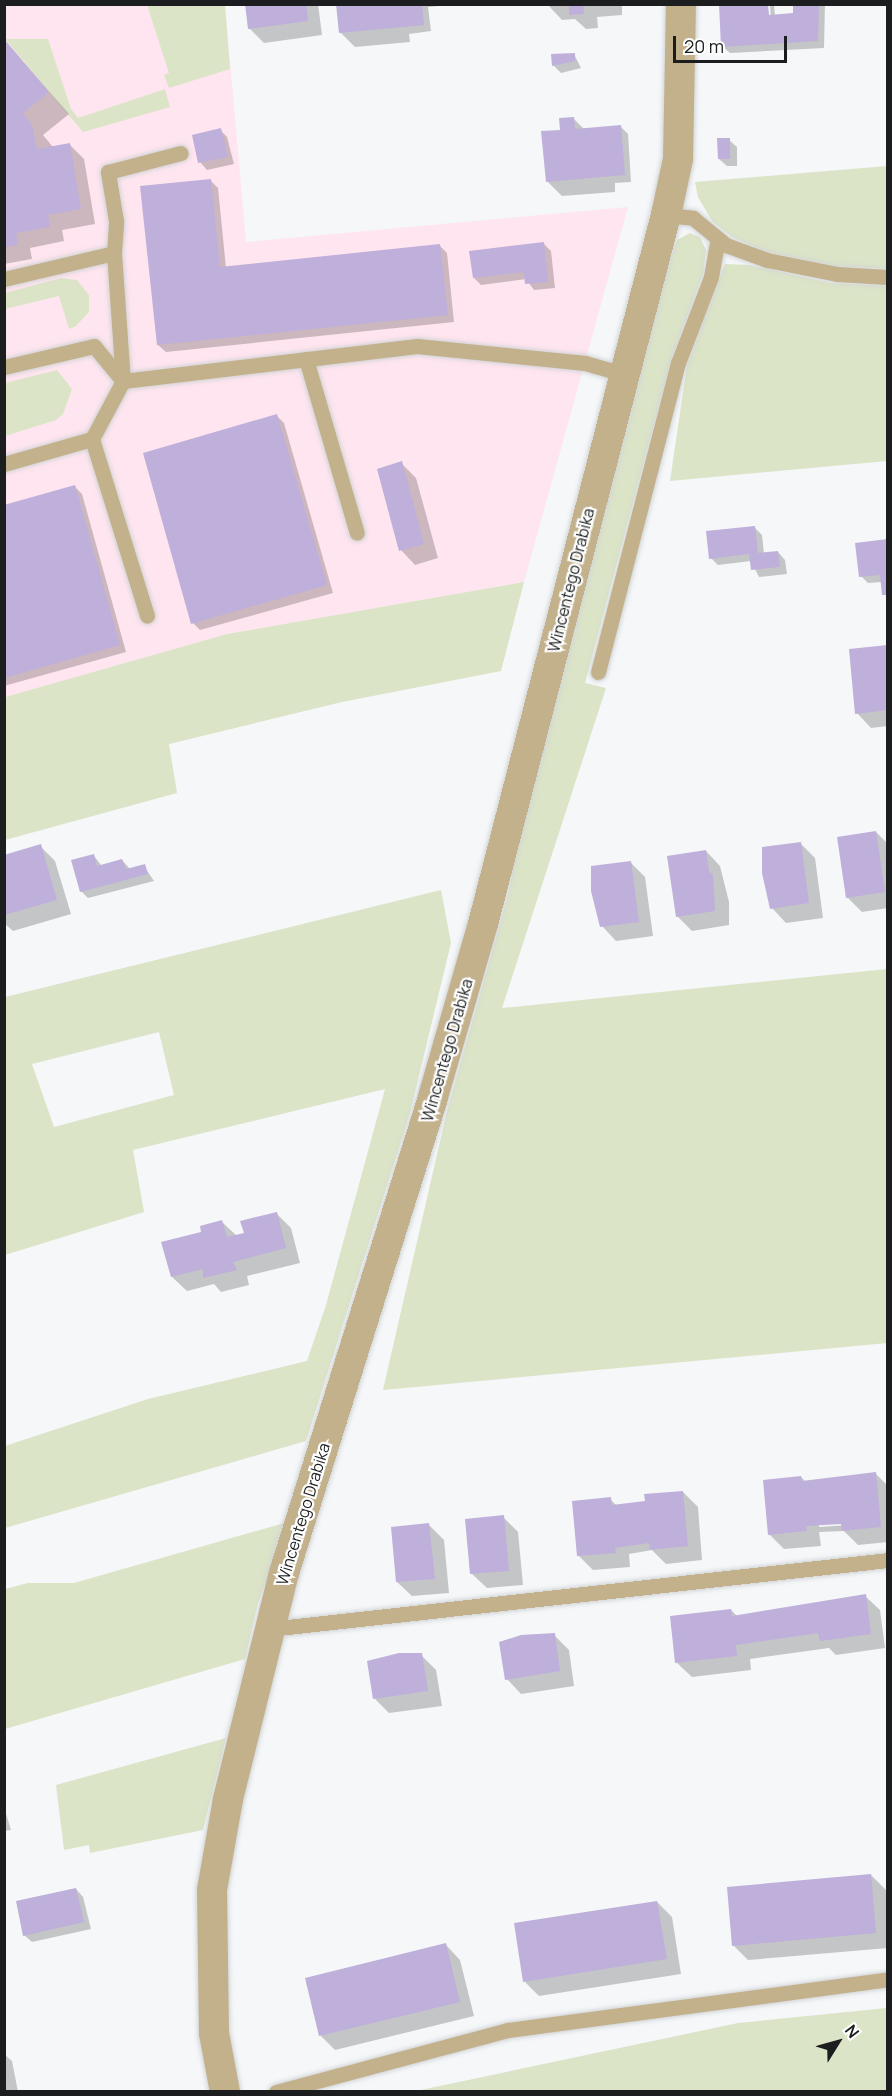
<!DOCTYPE html>
<style>
body{margin:0}
#map{position:relative;width:892px;height:2096px;overflow:hidden;background:#f5f7f9;font-family:Manrope,sans-serif}
div>[style]{position:absolute}
[style*='--x']{left:calc(var(--x)*1px);top:calc(var(--y)*1px);width:calc(var(--w)*1px);rotate:calc(var(--a)*1deg)}
.industrial>*{inset:0;background:#ffe5ef}
.green>*{inset:0;background:#dbe4c7}
.shadow>*{inset:0;background:#0003}
.building>*{inset:0;background:#beafdb}
.roads{filter:drop-shadow(0 0 2px #d2d4d6) drop-shadow(0 0 2px #d2d4d6)}
.service>*{height:15px;margin:-7.5px;padding:0 7.5px;transform-origin:7.5px;border-radius:7.5px;background:#c3b18b}
.minor>*{height:30px;margin:-15px;padding:0 15px;transform-origin:15px;border-radius:15px;background:#c3b18b}
span{translate:-50% -50%;white-space:nowrap;text-align:center;line-height:1.15;-webkit-text-stroke:4.5px #fff;paint-order:stroke}
.street-label{font-size:16px;color:#1c1d1e}
.frame{position:absolute;inset:0;border:6px solid #1c1d1e;pointer-events:none}
.north{position:absolute;left:808px;top:2012px;width:60px;height:60px;-webkit-text-stroke:4px #fff;paint-order:stroke;rotate:53deg;font-size:16px;font-weight:700;line-height:24px;text-align:center;color:#1c1d1e}
.north::after{content:'';display:block;margin:auto;width:21px;height:27px;background:#1c1d1e;clip-path:polygon(50% 0,100% 100%,50% 72%,0 100%)}
.scale{position:absolute;left:673px;top:36px;width:114px;height:27px;box-sizing:border-box;border:3px solid #1c1d1e;border-top:0;padding-left:8px;font-size:18px;line-height:21px;white-space:nowrap;color:#1c1d1e;-webkit-text-stroke:4px #fff;paint-order:stroke}
</style>
<div id="map">
<div class="industrial">
<div style="clip-path:polygon(5px 5px,225px 5px,246px 242px,628px 207px,524px 582px,227px 634px,5px 697px)"></div>
</div>
<div class="green">
<div style="clip-path:polygon(147px 5px,225px 5px,230px 69px,169px 88px,164px 75px,169px 73px)"></div>
<div style="clip-path:polygon(5px 39px,48px 39px,71px 109px,78px 118px,165px 89px,170px 107px,83px 132px)"></div>
<div style="clip-path:polygon(887px 166px,887px 269px,837px 266px,767px 252px,732px 237px,712px 221px,698px 197px,695px 182px)"></div>
<div style="clip-path:polygon(690px 233px,700px 237px,706px 250px,703px 274px,671px 360px,585px 683px,606px 688px,502px 1008px,887px 969px,887px 1343px,383px 1390px,447px 1111px,508px 895px,526px 802px,663px 283px,677px 240px)"></div>
<div style="clip-path:polygon(725px 264px,749px 265px,831px 283px,887px 286px,887px 461px,670px 481px,687px 365px)"></div>
<div style="clip-path:polygon(61px 278px,77px 280px,89px 295px,89px 312px,76px 326px,69px 329px,59px 296px,5px 309px,5px 293px)"></div>
<div style="clip-path:polygon(57px 370px,72px 389px,63px 414px,56px 420px,5px 436px,5px 383px)"></div>
<div style="clip-path:polygon(524px 582px,501px 671px,342px 702px,169px 744px,177px 793px,5px 840px,5px 697px,227px 634px)"></div>
<div style="clip-path:polygon(evenodd,441px 890px,451px 943px,410px 1113px,306px 1441px,5px 1528px,5px 1446px,148px 1399px,307px 1361px,326px 1305px,385px 1089px,133px 1150px,144px 1212px,5px 1255px,5px 997px,441px 890px,159px 1032px,174px 1095px,54px 1127px,32px 1064px,159px 1032px)"></div>
<div style="clip-path:polygon(288px 1522px,258px 1603px,245px 1659px,5px 1729px,5px 1589px,28px 1583px,74px 1583px)"></div>
<div style="clip-path:polygon(226px 1738px,203px 1830px,90px 1853px,89px 1845px,64px 1850px,56px 1785px)"></div>
<div style="clip-path:polygon(887px 2008px,887px 2091px,416px 2091px,738px 2023px)"></div>
</div>
<div class="shadow">
<div style="clip-path:polygon(246px 4px,318px 4px,322px 35px,264px 43px,249px 28px)"></div>
<div style="clip-path:polygon(337px 4px,439px 4px,439px 6px,428px 7px,431px 31px,409px 34px,410px 42px,355px 47px,340px 32px)"></div>
<div style="clip-path:polygon(547px 4px,622px 4px,622px 15px,597px 17px,598px 28px,586px 29px,575px 19px,562px 20px)"></div>
<div style="clip-path:polygon(770px 4px,774px 4px,775px 16px,795px 15px,795px 4px,825px 4px,824px 48px,730px 53px,722px 46px,771px 22px)"></div>
<div style="clip-path:polygon(4px 40px,69px 114px,43px 135px,53px 147px,69px 144px,84px 159px,95px 224px,62px 230px,64px 241px,30px 248px,32px 259px,4px 264px)"></div>
<div style="clip-path:polygon(574px 54px,581px 68px,561px 73px,553px 65px)"></div>
<div style="clip-path:polygon(573px 118px,584px 129px,620px 126px,628px 134px,631px 182px,615px 183px,615px 192px,562px 196px,547px 181px,562px 131px)"></div>
<div style="clip-path:polygon(220px 130px,227px 137px,234px 164px,207px 170px,200px 162px)"></div>
<div style="clip-path:polygon(729px 140px,737px 147px,737px 166px,727px 166px,719px 159px)"></div>
<div style="clip-path:polygon(210px 180px,218px 188px,226px 268px,440px 246px,447px 253px,454px 322px,166px 352px,158px 345px)"></div>
<div style="clip-path:polygon(544px 244px,551px 251px,555px 288px,534px 290px,526px 279px,481px 285px,474px 278px)"></div>
<div style="clip-path:polygon(277px 416px,284px 423px,333px 593px,200px 630px,193px 623px)"></div>
<div style="clip-path:polygon(401px 463px,416px 478px,438px 558px,415px 565px,401px 550px)"></div>
<div style="clip-path:polygon(75px 487px,82px 494px,126px 652px,4px 686px,4px 507px)"></div>
<div style="clip-path:polygon(755px 528px,762px 535px,764px 554px,778px 552px,785px 560px,787px 574px,759px 577px,751px 561px,718px 565px,711px 558px)"></div>
<div style="clip-path:polygon(888px 540px,888px 599px,882px 582px,868px 583px,861px 576px)"></div>
<div style="clip-path:polygon(888px 647px,888px 726px,871px 728px,857px 713px)"></div>
<div style="clip-path:polygon(876px 832px,888px 844px,888px 908px,862px 912px,847px 897px)"></div>
<div style="clip-path:polygon(800px 843px,815px 858px,823px 918px,786px 923px,772px 908px)"></div>
<div style="clip-path:polygon(40px 846px,55px 861px,71px 914px,13px 931px,4px 923px,4px 857px)"></div>
<div style="clip-path:polygon(706px 851px,720px 866px,729px 902px,729px 925px,692px 931px,677px 916px)"></div>
<div style="clip-path:polygon(94px 856px,102px 866px,122px 860px,130px 869px,144px 866px,154px 881px,88px 898px,81px 891px)"></div>
<div style="clip-path:polygon(630px 862px,645px 877px,653px 936px,616px 941px,602px 926px)"></div>
<div style="clip-path:polygon(277px 1214px,291px 1228px,300px 1263px,247px 1276px,249px 1285px,221px 1292px,214px 1284px,187px 1291px,172px 1277px,203px 1233px,222px 1222px,237px 1236px,245px 1234px)"></div>
<div style="clip-path:polygon(evenodd,875px 1473px,888px 1486px,888px 1542px,858px 1545px,844px 1531px,819px 1532px,821px 1546px,784px 1549px,769px 1534px,801px 1477px,806px 1482px,875px 1473px,849px 1522px,849px 1525px,819px 1527px,819px 1524px,849px 1522px)"></div>
<div style="clip-path:polygon(683px 1492px,698px 1507px,702px 1560px,666px 1564px,652px 1550px,629px 1554px,630px 1567px,593px 1570px,579px 1556px,610px 1499px,617px 1506px,647px 1503px)"></div>
<div style="clip-path:polygon(503px 1517px,518px 1532px,523px 1585px,487px 1588px,472px 1574px)"></div>
<div style="clip-path:polygon(429px 1525px,444px 1540px,449px 1593px,412px 1596px,397px 1582px)"></div>
<div style="clip-path:polygon(865px 1596px,880px 1610px,885px 1648px,836px 1655px,829px 1648px,750px 1659px,751px 1670px,692px 1677px,677px 1663px,731px 1610px,737px 1616px)"></div>
<div style="clip-path:polygon(554px 1635px,569px 1650px,574px 1686px,521px 1694px,507px 1679px)"></div>
<div style="clip-path:polygon(421px 1655px,436px 1670px,442px 1706px,389px 1713px,375px 1699px)"></div>
<div style="clip-path:polygon(4px 1807px,11px 1830px,4px 1831px)"></div>
<div style="clip-path:polygon(871px 1875px,886px 1890px,888px 1948px,748px 1960px,733px 1945px)"></div>
<div style="clip-path:polygon(76px 1889px,83px 1897px,91px 1929px,32px 1942px,24px 1935px)"></div>
<div style="clip-path:polygon(657px 1902px,672px 1917px,681px 1974px,539px 1996px,525px 1982px)"></div>
<div style="clip-path:polygon(446px 1945px,460px 1960px,474px 2016px,335px 2050px,320px 2035px)"></div>
<div style="clip-path:polygon(4px 2054px,12px 2061px,18px 2092px,4px 2092px)"></div>
</div>
<div class="building">
<div style="clip-path:polygon(245px 4px,306px 4px,308px 21px,248px 29px)"></div>
<div style="clip-path:polygon(336px 4px,422px 4px,424px 25px,339px 33px)"></div>
<div style="clip-path:polygon(569px 4px,583px 4px,584px 14px,569px 15px)"></div>
<div style="clip-path:polygon(719px 4px,768px 4px,769px 15px,793px 13px,793px 4px,819px 4px,818px 41px,721px 47px)"></div>
<div style="clip-path:polygon(4px 39px,49px 92px,23px 113px,32px 125px,37px 149px,70px 143px,81px 209px,48px 215px,50px 227px,16px 233px,18px 245px,4px 247px)"></div>
<div style="clip-path:polygon(575px 53px,575px 61px,552px 66px,551px 54px)"></div>
<div style="clip-path:polygon(574px 117px,575px 129px,621px 125px,625px 175px,546px 182px,541px 131px,560px 130px,559px 118px)"></div>
<div style="clip-path:polygon(221px 128px,228px 157px,198px 163px,192px 135px)"></div>
<div style="clip-path:polygon(717px 138px,730px 138px,730px 159px,718px 159px)"></div>
<div style="clip-path:polygon(211px 179px,220px 267px,440px 244px,448px 315px,157px 345px,140px 186px)"></div>
<div style="clip-path:polygon(544px 242px,548px 282px,525px 284px,524px 272px,473px 278px,469px 251px)"></div>
<div style="clip-path:polygon(277px 414px,327px 585px,191px 624px,143px 453px)"></div>
<div style="clip-path:polygon(402px 461px,424px 544px,399px 551px,377px 469px)"></div>
<div style="clip-path:polygon(75px 485px,120px 645px,4px 678px,4px 505px)"></div>
<div style="clip-path:polygon(755px 526px,758px 553px,778px 551px,780px 567px,751px 570px,749px 554px,709px 559px,706px 531px)"></div>
<div style="clip-path:polygon(888px 539px,888px 595px,882px 595px,880px 575px,859px 577px,855px 543px)"></div>
<div style="clip-path:polygon(888px 645px,888px 710px,855px 714px,849px 649px)"></div>
<div style="clip-path:polygon(876px 831px,885px 892px,846px 898px,837px 837px)"></div>
<div style="clip-path:polygon(801px 842px,809px 903px,770px 909px,762px 873px,762px 847px)"></div>
<div style="clip-path:polygon(41px 844px,57px 900px,4px 915px,4px 855px)"></div>
<div style="clip-path:polygon(706px 850px,709px 872px,713px 874px,715px 911px,676px 917px,667px 856px)"></div>
<div style="clip-path:polygon(94px 854px,97px 866px,122px 859px,126px 869px,145px 864px,148px 874px,80px 892px,71px 860px)"></div>
<div style="clip-path:polygon(631px 861px,639px 922px,600px 927px,591px 891px,591px 866px)"></div>
<div style="clip-path:polygon(277px 1212px,286px 1248px,233px 1262px,237px 1270px,203px 1278px,203px 1269px,171px 1277px,161px 1242px,201px 1232px,200px 1226px,222px 1220px,227px 1237px,244px 1233px,240px 1221px)"></div>
<div style="clip-path:polygon(876px 1472px,881px 1527px,842px 1531px,841px 1524px,806px 1526px,807px 1531px,768px 1535px,763px 1480px,801px 1476px,802px 1481px)"></div>
<div style="clip-path:polygon(683px 1491px,688px 1546px,650px 1550px,649px 1543px,615px 1548px,616px 1553px,577px 1556px,572px 1501px,611px 1497px,612px 1505px,645px 1501px,644px 1494px)"></div>
<div style="clip-path:polygon(504px 1515px,509px 1571px,470px 1574px,465px 1519px)"></div>
<div style="clip-path:polygon(429px 1523px,435px 1579px,396px 1582px,391px 1527px)"></div>
<div style="clip-path:polygon(866px 1594px,871px 1634px,820px 1641px,818px 1633px,736px 1645px,737px 1656px,675px 1663px,670px 1616px,731px 1609px,732px 1616px)"></div>
<div style="clip-path:polygon(555px 1633px,560px 1671px,505px 1680px,499px 1642px,521px 1635px)"></div>
<div style="clip-path:polygon(399px 1653px,422px 1653px,428px 1691px,373px 1699px,367px 1661px)"></div>
<div style="clip-path:polygon(871px 1874px,876px 1933px,732px 1946px,727px 1887px)"></div>
<div style="clip-path:polygon(76px 1888px,84px 1922px,23px 1936px,16px 1901px)"></div>
<div style="clip-path:polygon(657px 1901px,667px 1959px,523px 1982px,514px 1923px)"></div>
<div style="clip-path:polygon(446px 1943px,460px 2002px,319px 2036px,305px 1978px)"></div>
</div>
<div class="roads">
<div class="service">
<div style="--x:666;--y:215;--w:27;--a:6"></div>
<div style="--x:693;--y:218;--w:43;--a:39.3"></div>
<div style="--x:726;--y:245;--w:44;--a:20.1"></div>
<div style="--x:767;--y:260;--w:71;--a:11.3"></div>
<div style="--x:837;--y:274;--w:51;--a:3.4"></div>
<div style="--x:114;--y:253;--w:32;--a:-86"></div>
<div style="--x:116;--y:221;--w:50;--a:-99.3"></div>
<div style="--x:108;--y:172;--w:75;--a:-14.6"></div>
<div style="--x:4;--y:279;--w:113;--a:-13.3"></div>
<div style="--x:114;--y:253;--w:128;--a:86"></div>
<div style="--x:306;--y:359;--w:181;--a:73.7"></div>
<div style="--x:4;--y:367;--w:92;--a:-13.1"></div>
<div style="--x:94;--y:346;--w:45;--a:50.4"></div>
<div style="--x:92;--y:439;--w:185;--a:72.7"></div>
<div style="--x:4;--y:464;--w:91;--a:-15.9"></div>
<div style="--x:92;--y:439;--w:66;--a:-61.9"></div>
<div style="--x:123;--y:381;--w:296;--a:-6.8"></div>
<div style="--x:417;--y:346;--w:169;--a:5.8"></div>
<div style="--x:585;--y:363;--w:40;--a:16"></div>
<div style="--x:598;--y:672;--w:319;--a:-75.5"></div>
<div style="--x:678;--y:363;--w:92;--a:-69"></div>
<div style="--x:711;--y:277;--w:39;--a:-80"></div>
<div style="--x:270;--y:1629;--w:622;--a:-6.37"></div>
<div style="--x:276;--y:2092;--w:240;--a:-15"></div>
<div style="--x:508;--y:2030;--w:383;--a:-7.6"></div>
</div>
<div class="minor">
<div style="--x:225;--y:2092;--w:60;--a:-100.6"></div>
<div style="--x:214;--y:2033;--w:143;--a:-90.8"></div>
<div style="--x:212;--y:1890;--w:92;--a:-80"></div>
<div style="--x:228;--y:1799;--w:233;--a:-76.1"></div>
<div style="--x:284;--y:1573;--w:499;--a:-72.6"></div>
<div style="--x:433;--y:1097;--w:180;--a:-73.9"></div>
<div style="--x:483;--y:924;--w:732;--a:-75.53"></div>
<div style="--x:666;--y:215;--w:57;--a:-77.9"></div>
<div style="--x:678;--y:159;--w:155;--a:-88.9"></div>
</div>
</div>
<div class="street-label">
<span style="left:571px;top:580px;rotate:-76deg">Wincentego Drabika</span>
<span style="left:447px;top:1050px;rotate:-74deg">Wincentego Drabika</span>
<span style="left:303px;top:1514px;rotate:-73deg">Wincentego Drabika</span>
</div>
<div class="frame"></div>
<div class="north">N</div>
<div class="scale">20 m</div>
</div>
